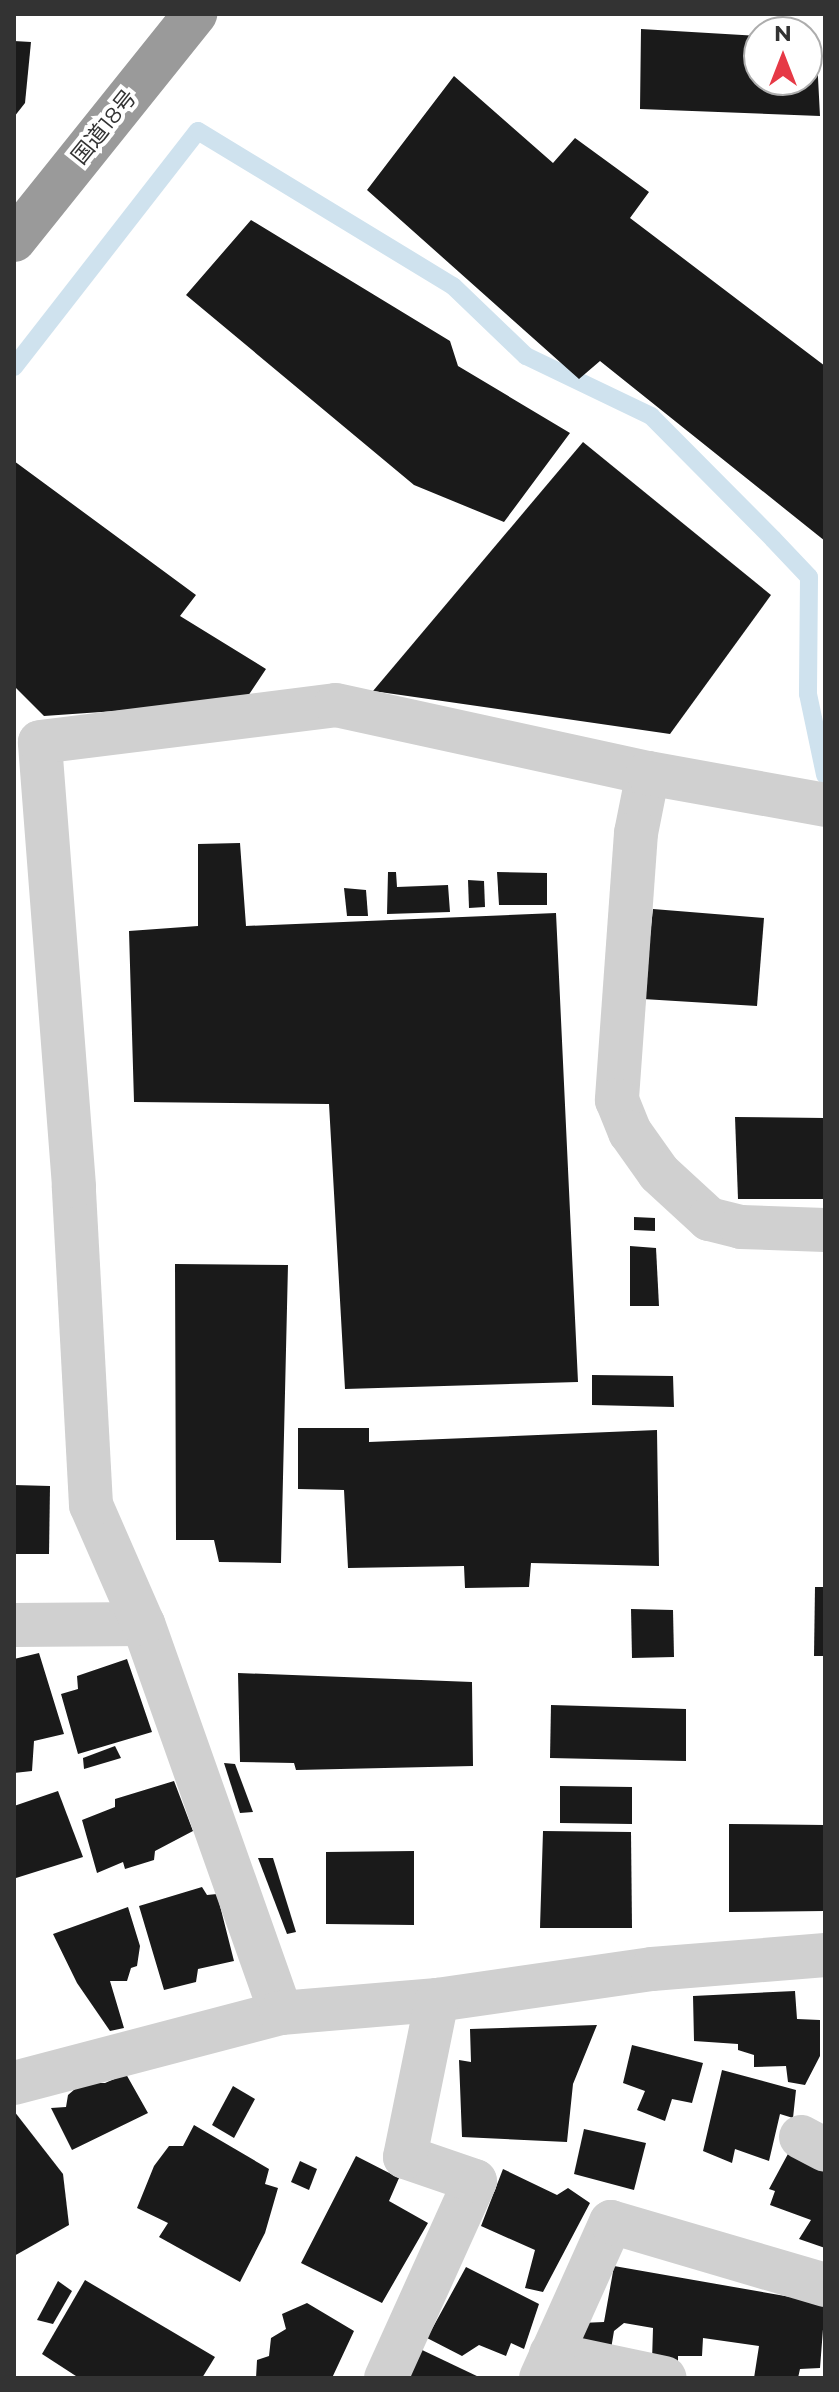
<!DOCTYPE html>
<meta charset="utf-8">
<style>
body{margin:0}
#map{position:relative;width:839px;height:2392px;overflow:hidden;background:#fff;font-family:Montserrat,"Noto Sans JP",sans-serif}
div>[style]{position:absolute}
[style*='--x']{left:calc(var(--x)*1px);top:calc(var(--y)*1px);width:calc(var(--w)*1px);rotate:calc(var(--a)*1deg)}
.stream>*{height:18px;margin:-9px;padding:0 9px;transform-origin:9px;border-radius:9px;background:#cfe2ee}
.building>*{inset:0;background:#1a1a1a}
.minor>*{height:44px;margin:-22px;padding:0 22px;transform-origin:22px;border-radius:22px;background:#d0d0d0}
.highway>*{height:44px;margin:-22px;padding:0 22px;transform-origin:22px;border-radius:22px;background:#9a9a9a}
span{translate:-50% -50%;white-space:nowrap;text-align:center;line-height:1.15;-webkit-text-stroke:8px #fff;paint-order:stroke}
.street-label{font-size:22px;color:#333}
.frame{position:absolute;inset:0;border:16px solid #333;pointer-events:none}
.north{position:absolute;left:743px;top:16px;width:80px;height:80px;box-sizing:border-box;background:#fff;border:2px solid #adadad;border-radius:50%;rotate:0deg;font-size:22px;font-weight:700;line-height:32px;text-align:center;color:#333}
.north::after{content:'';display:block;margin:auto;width:28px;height:36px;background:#e63946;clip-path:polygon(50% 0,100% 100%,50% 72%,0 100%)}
</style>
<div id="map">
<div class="stream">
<div style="--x:14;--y:367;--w:299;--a:-52.1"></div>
<div style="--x:198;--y:131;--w:298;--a:31.3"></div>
<div style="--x:453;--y:286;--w:101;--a:43.8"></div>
<div style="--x:526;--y:356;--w:139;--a:25.6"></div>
<div style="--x:651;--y:416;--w:173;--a:45.2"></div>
<div style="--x:773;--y:539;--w:52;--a:46.5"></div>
<div style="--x:809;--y:577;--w:117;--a:90.5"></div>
<div style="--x:808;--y:694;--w:83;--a:78.1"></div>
</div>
<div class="building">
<div style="clip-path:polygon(641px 29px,759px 36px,759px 80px,807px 80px,807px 38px,816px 39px,820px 116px,640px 109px)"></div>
<div style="clip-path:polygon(14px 41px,31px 42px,25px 103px,14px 117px)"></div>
<div style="clip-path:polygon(454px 76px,553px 163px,575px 138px,649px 192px,630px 218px,825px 366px,825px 541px,600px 361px,579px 379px,367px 190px)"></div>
<div style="clip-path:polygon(251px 220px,450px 341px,458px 366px,570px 433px,504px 522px,414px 485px,186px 295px)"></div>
<div style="clip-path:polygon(583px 442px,771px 595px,670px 734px,373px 691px)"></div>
<div style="clip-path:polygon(14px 461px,196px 595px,180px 616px,266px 669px,244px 702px,44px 716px,14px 686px)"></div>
<div style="clip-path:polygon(240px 843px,246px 926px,556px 913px,578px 1382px,345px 1389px,329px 1104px,134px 1102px,129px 931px,198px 926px,198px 844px)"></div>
<div style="clip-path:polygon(388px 872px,396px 872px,397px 887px,448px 885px,450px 912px,387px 914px)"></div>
<div style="clip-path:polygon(497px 872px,547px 873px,547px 905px,499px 905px)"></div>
<div style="clip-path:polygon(468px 880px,484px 881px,485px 907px,469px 908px)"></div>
<div style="clip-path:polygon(344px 888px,366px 890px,368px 916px,347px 916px)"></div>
<div style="clip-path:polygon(653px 909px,764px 918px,757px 1006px,643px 999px)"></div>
<div style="clip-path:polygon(735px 1117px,825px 1118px,825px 1199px,738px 1199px)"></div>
<div style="clip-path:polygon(634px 1217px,655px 1218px,655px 1231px,634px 1230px)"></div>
<div style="clip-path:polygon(630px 1246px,656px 1248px,659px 1306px,630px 1306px)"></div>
<div style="clip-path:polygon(175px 1264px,288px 1265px,281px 1563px,219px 1562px,214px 1540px,176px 1540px)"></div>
<div style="clip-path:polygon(592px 1375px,673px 1376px,674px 1407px,592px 1405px)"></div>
<div style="clip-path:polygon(298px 1428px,369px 1428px,369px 1442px,657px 1430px,659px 1566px,531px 1563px,529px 1587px,465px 1588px,464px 1566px,348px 1568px,344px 1490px,298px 1489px)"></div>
<div style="clip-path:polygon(14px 1485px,50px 1486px,49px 1554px,14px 1554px)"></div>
<div style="clip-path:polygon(815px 1587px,825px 1587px,825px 1656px,814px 1656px)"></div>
<div style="clip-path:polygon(631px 1609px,673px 1610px,674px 1657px,632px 1658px)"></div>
<div style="clip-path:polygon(39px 1653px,64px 1734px,34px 1741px,32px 1771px,14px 1773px,14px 1659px)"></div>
<div style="clip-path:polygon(127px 1659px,152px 1732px,78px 1754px,61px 1694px,78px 1689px,77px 1676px)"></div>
<div style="clip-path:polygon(238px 1673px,472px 1682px,473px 1766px,296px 1770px,294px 1763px,240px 1762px)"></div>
<div style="clip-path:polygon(551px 1705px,686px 1709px,686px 1761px,550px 1758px)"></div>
<div style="clip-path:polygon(115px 1746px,121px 1758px,84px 1769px,83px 1758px)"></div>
<div style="clip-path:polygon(224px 1763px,235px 1764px,253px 1812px,240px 1813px)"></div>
<div style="clip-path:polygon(174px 1781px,193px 1831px,155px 1851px,154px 1860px,125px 1869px,123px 1862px,97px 1873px,82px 1820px,115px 1807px,115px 1799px)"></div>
<div style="clip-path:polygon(560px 1786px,632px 1787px,632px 1824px,560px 1823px)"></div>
<div style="clip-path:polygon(58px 1791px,83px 1857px,16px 1878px,14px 1806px)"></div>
<div style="clip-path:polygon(729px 1824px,825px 1825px,825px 1911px,729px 1912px)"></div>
<div style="clip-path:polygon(543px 1831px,631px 1832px,632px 1928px,540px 1928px)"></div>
<div style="clip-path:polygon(414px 1851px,414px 1925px,326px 1924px,326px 1852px)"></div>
<div style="clip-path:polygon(258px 1858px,273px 1858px,296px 1932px,287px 1934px)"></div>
<div style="clip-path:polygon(202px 1887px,207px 1895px,217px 1894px,234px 1961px,198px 1969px,196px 1982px,164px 1990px,139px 1906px)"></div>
<div style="clip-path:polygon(128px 1907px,140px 1946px,137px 1966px,131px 1968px,127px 1981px,110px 1981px,124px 2028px,110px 2031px,77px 1983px,53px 1934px)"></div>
<div style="clip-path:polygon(795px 1991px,797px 2019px,820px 2020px,820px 2056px,805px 2085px,788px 2082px,786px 2066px,754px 2067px,754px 2055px,738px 2050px,738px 2044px,694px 2041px,693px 1996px)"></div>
<div style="clip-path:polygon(597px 2025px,573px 2084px,567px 2142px,462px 2137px,459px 2060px,471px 2062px,470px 2029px)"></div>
<div style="clip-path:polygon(632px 2045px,703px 2063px,692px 2103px,672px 2099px,665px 2121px,637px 2110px,645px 2091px,623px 2083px)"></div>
<div style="clip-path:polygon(722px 2070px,796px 2090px,793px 2118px,780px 2114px,769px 2161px,735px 2149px,732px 2163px,703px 2151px)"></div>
<div style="clip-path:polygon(126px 2074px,148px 2113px,72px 2150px,51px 2108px,66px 2107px,68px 2095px,82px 2083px,105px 2083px)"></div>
<div style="clip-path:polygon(233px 2086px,255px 2099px,234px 2138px,212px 2125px)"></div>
<div style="clip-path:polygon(14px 2111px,63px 2174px,69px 2225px,14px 2256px)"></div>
<div style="clip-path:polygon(194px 2125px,269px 2169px,265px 2184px,278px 2188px,265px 2233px,240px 2282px,159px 2237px,168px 2223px,137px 2208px,154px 2166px,169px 2146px,183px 2146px)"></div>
<div style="clip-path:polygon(584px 2129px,646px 2143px,634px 2190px,574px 2174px)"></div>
<div style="clip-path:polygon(789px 2152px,825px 2171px,825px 2248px,799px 2239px,811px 2220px,770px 2205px,775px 2191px,769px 2189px)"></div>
<div style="clip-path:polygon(356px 2156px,399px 2178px,389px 2201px,428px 2223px,382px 2303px,301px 2263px)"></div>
<div style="clip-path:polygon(300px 2161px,317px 2169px,309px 2190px,291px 2182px)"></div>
<div style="clip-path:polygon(503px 2169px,557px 2195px,568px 2188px,590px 2203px,543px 2292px,525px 2288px,535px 2250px,481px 2226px)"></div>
<div style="clip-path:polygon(614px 2266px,825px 2303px,820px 2368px,800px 2369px,798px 2378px,754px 2378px,759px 2346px,703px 2338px,702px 2356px,678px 2356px,678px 2364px,652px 2361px,653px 2328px,624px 2323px,614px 2331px,611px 2349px,581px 2344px,581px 2323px,604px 2322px)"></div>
<div style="clip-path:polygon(466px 2267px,539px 2304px,524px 2349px,511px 2343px,506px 2356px,479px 2345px,462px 2356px,427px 2338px)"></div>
<div style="clip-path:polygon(85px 2280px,215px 2357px,202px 2378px,79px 2378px,42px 2354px)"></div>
<div style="clip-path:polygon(58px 2281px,72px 2291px,53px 2324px,37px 2320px)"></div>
<div style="clip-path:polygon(307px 2303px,354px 2331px,332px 2378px,256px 2378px,257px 2360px,269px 2356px,271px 2338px,286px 2329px,282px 2314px)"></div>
<div style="clip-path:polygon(420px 2349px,481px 2378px,406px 2378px)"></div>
</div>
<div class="minor">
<div style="--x:648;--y:773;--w:61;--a:101.3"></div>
<div style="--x:636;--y:833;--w:268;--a:94.1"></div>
<div style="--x:617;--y:1100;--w:35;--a:68"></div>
<div style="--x:630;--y:1132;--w:50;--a:54.7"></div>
<div style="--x:659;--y:1173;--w:68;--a:42.6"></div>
<div style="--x:709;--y:1219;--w:33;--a:14"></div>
<div style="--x:741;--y:1227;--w:84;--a:2"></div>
<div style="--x:14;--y:1625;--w:129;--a:-0.4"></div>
<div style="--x:281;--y:2013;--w:413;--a:-109.5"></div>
<div style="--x:143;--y:1624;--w:130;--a:-113.6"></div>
<div style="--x:91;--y:1505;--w:319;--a:-93.1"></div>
<div style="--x:74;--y:1186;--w:445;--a:-94.4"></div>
<div style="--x:40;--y:742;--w:298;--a:-7.1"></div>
<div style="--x:336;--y:705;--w:319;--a:12.3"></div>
<div style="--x:648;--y:773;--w:180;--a:10.2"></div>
<div style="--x:14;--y:2083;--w:276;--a:-14.7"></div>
<div style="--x:281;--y:2013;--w:157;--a:-4.8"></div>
<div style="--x:437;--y:2000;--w:217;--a:-8.2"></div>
<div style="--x:652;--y:1969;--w:174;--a:-4.6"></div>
<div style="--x:801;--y:2137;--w:27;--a:28"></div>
<div style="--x:551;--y:2354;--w:116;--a:11.9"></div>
<div style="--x:386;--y:2378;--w:216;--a:-65.7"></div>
<div style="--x:475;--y:2181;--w:74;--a:-161.1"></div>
<div style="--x:405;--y:2157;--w:160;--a:-78.5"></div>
<div style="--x:541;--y:2378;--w:171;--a:-65.8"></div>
<div style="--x:611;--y:2222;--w:223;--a:16.4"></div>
</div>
<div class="highway">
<div style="--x:14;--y:240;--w:290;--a:-51.3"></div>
</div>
<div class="street-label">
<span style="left:104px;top:127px;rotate:-51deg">国道18号</span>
</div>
<div class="frame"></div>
<div class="north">N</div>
</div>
